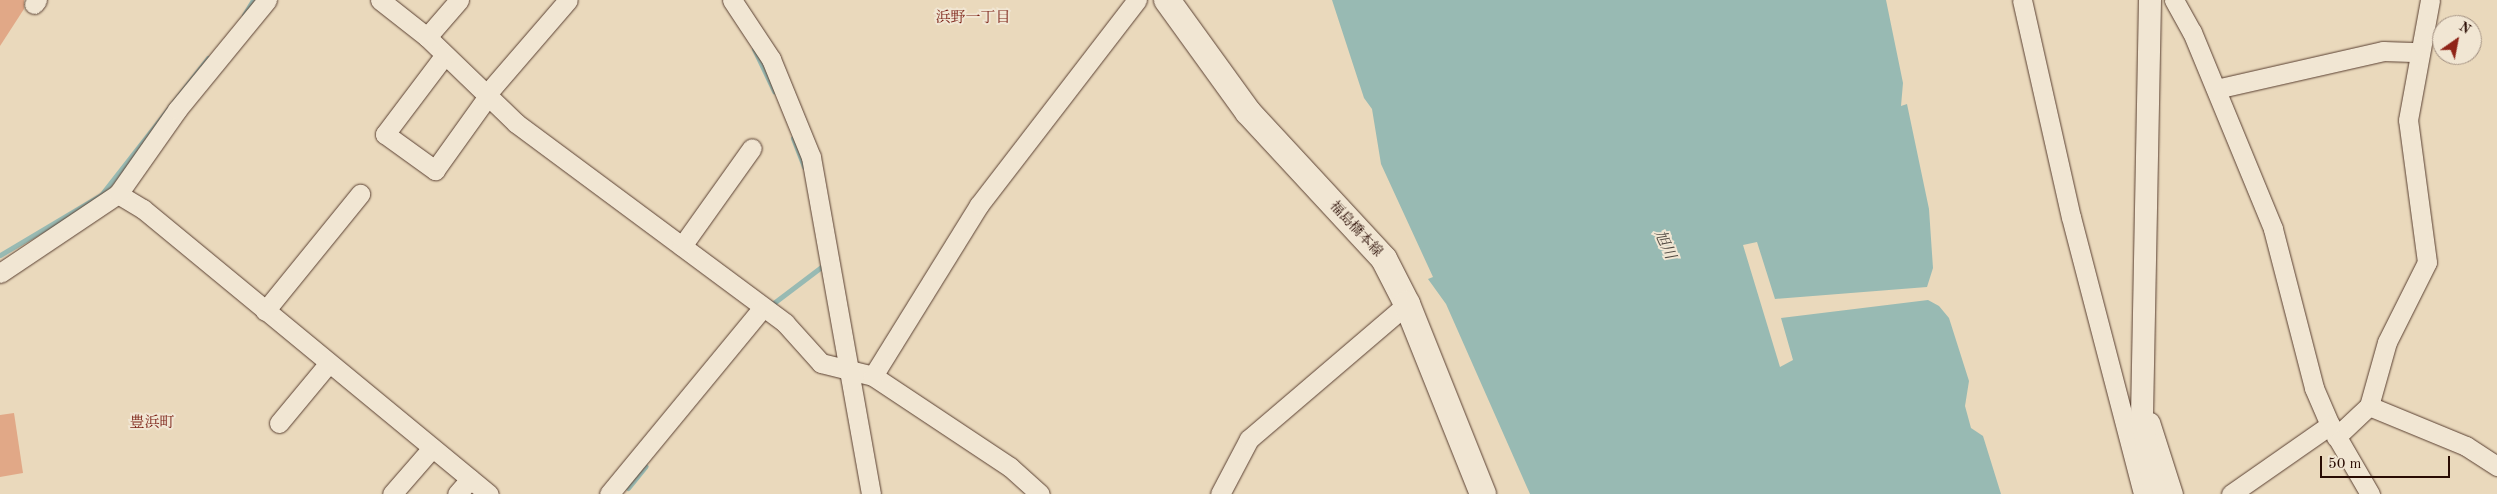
<!DOCTYPE html>
<meta charset="utf-8">
<style>
body{margin:0}
#map{position:relative;width:2497px;height:494px;overflow:hidden;background:#ead9bc;font-family:"Old Standard TT","Noto Serif JP",serif}
div>[style]{position:absolute}
[style*='--x']{left:calc(var(--x)*1px);top:calc(var(--y)*1px);width:calc(var(--w)*1px);rotate:calc(var(--a)*1deg)}
.water>*{inset:0;background:#98bab3}
.stream>*{height:5px;margin:-2.5px;padding:0 2.5px;transform-origin:2.5px;border-radius:2.5px;background:#98bab3}
.building>*{inset:0;background:#e1a887}
.roads{filter:drop-shadow(0 0 1px #593f31) drop-shadow(0 0 1px #593f31)}
.minor>*{height:19px;margin:-9.5px;padding:0 9.5px;transform-origin:9.5px;border-radius:9.5px;background:#f1e6d3}
.tertiary>*{height:22px;margin:-11px;padding:0 11px;transform-origin:11px;border-radius:11px;background:#f1e6d3}
.secondary>*{height:26px;margin:-13px;padding:0 13px;transform-origin:13px;border-radius:13px;background:#f1e6d3}
span{translate:-50% -50%;white-space:nowrap;text-align:center;line-height:1.15;-webkit-text-stroke:4px #f1e6d3;paint-order:stroke}
.street-label{font-size:14px;color:#290c03}
.neighbourhood-label{font-size:15px;color:#7a1f14}
.water-label{font-size:15px;color:#504941;font-style:italic}
.north{position:absolute;left:2432px;top:15px;width:50px;height:50px;box-sizing:border-box;background:#f1e6d3;border:1px solid #a18f80;border-radius:50%;rotate:33deg;font-size:14px;font-weight:700;line-height:20px;text-align:center;color:#290c03}
.north::after{content:'';display:block;margin:auto;width:18px;height:22px;background:#8f2418;clip-path:polygon(50% 0,100% 100%,50% 72%,0 100%)}
.scale{position:absolute;left:2320px;top:456px;width:130px;height:22px;box-sizing:border-box;border:2px solid #290c03;border-top:0;padding-left:6px;font-size:15px;line-height:18px;white-space:nowrap;color:#290c03;-webkit-text-stroke:4px #f1e6d3;paint-order:stroke}
</style>
<div id="map">
<div class="water">
<div style="clip-path:polygon(1332px 0,1886px 0,1903px 83px,1901px 106px,1907px 104px,1929px 209px,1933px 268px,1927px 287px,1775px 299px,1757px 242px,1743px 245px,1780px 367px,1793px 360px,1781px 318px,1928px 300px,1939px 306px,1949px 318px,1969px 381px,1965px 406px,1971px 428px,1983px 436px,2001px 494px,1530px 494px,1446px 304px,1428px 279px,1433px 277px,1381px 164px,1372px 109px,1364px 98px)"></div>
</div>
<div class="stream">
<div style="--x:244;--y:15;--w:17;--a:-59"></div>
<div style="--x:754;--y:49;--w:47;--a:64.5"></div>
<div style="--x:793;--y:138;--w:31;--a:69"></div>
<div style="--x:0;--y:255;--w:117;--a:-30.7"></div>
<div style="--x:101;--y:195;--w:174;--a:-52"></div>
<div style="--x:771;--y:305;--w:63;--a:-37.2"></div>
<div style="--x:628;--y:488;--w:28;--a:-51"></div>
</div>
<div class="building">
<div style="clip-path:polygon(0 0,24px 0,24px 9px,0 46px)"></div>
<div style="clip-path:polygon(14px 413px,23px 473px,0 477px,0 415px)"></div>
</div>
<div class="roads">
<div class="minor">
<div style="--x:380;--y:0;--w:60;--a:38.2"></div>
<div style="--x:427;--y:37;--w:124;--a:44"></div>
<div style="--x:516;--y:123;--w:335;--a:36.6"></div>
<div style="--x:785;--y:323;--w:54;--a:48"></div>
<div style="--x:821;--y:363;--w:54;--a:14"></div>
<div style="--x:873;--y:376;--w:164;--a:33.6"></div>
<div style="--x:1010;--y:467;--w:40;--a:42"></div>
<div style="--x:732;--y:0;--w:71;--a:56.5"></div>
<div style="--x:771;--y:59;--w:106;--a:67.8"></div>
<div style="--x:811;--y:157;--w:342;--a:79.9"></div>
<div style="--x:2022;--y:0;--w:222;--a:77.3"></div>
<div style="--x:2071;--y:217;--w:286;--a:75.4"></div>
<div style="--x:2174;--y:0;--w:37;--a:61"></div>
<div style="--x:2192;--y:32;--w:213;--a:67.6"></div>
<div style="--x:2273;--y:229;--w:164;--a:75.5"></div>
<div style="--x:2314;--y:388;--w:40;--a:66.6"></div>
<div style="--x:2330;--y:425;--w:80;--a:59.9"></div>
<div style="--x:34;--y:4;--w:5;--a:-53"></div>
<div style="--x:427;--y:37;--w:49;--a:-49.1"></div>
<div style="--x:444;--y:56;--w:98;--a:127.1"></div>
<div style="--x:385;--y:134;--w:62;--a:35.8"></div>
<div style="--x:435;--y:170;--w:91;--a:-54.4"></div>
<div style="--x:2216;--y:89;--w:171;--a:-12.8"></div>
<div style="--x:2383;--y:51;--w:37;--a:2"></div>
<div style="--x:486;--y:95;--w:125;--a:-49.2"></div>
<div style="--x:118;--y:194;--w:29;--a:31"></div>
<div style="--x:143;--y:209;--w:448;--a:39.5"></div>
<div style="--x:682;--y:246;--w:120;--a:-54.5"></div>
<div style="--x:0;--y:273;--w:142;--a:-33.8"></div>
<div style="--x:118;--y:194;--w:103;--a:-54.9"></div>
<div style="--x:177;--y:110;--w:142;--a:-50.7"></div>
<div style="--x:265;--y:311;--w:151;--a:-50.9"></div>
<div style="--x:873;--y:376;--w:201;--a:-58.2"></div>
<div style="--x:979;--y:205;--w:259;--a:-52.4"></div>
<div style="--x:2369;--y:406;--w:105;--a:22.4"></div>
<div style="--x:2466;--y:446;--w:37;--a:33"></div>
<div style="--x:2150;--y:422;--w:76;--a:72.3"></div>
<div style="--x:279;--y:423;--w:77;--a:-50.3"></div>
<div style="--x:2336;--y:437;--w:45;--a:-43.2"></div>
<div style="--x:2369;--y:406;--w:66;--a:-74.3"></div>
<div style="--x:2387;--y:342;--w:89;--a:-63.4"></div>
<div style="--x:2427;--y:262;--w:143;--a:-97.6"></div>
<div style="--x:2408;--y:120;--w:122;--a:-79.6"></div>
<div style="--x:392;--y:494;--w:61;--a:-49"></div>
<div style="--x:457;--y:494;--w:20;--a:-49"></div>
<div style="--x:609;--y:494;--w:242;--a:-50.5"></div>
<div style="--x:1220;--y:494;--w:62;--a:-62.2"></div>
<div style="--x:1249;--y:439;--w:208;--a:-40.5"></div>
<div style="--x:2231;--y:494;--w:121;--a:-34.9"></div>
</div>
<div class="tertiary">
<div style="--x:2150;--y:0;--w:420;--a:91.1"></div>
<div style="--x:2142;--y:420;--w:75;--a:80"></div>
</div>
<div class="secondary">
<div style="--x:1167;--y:0;--w:138;--a:54.1"></div>
<div style="--x:1248;--y:112;--w:200;--a:47.2"></div>
<div style="--x:1384;--y:259;--w:51;--a:62.9"></div>
<div style="--x:1407;--y:304;--w:205;--a:68.2"></div>
</div>
</div>
<div class="street-label">
<span style="left:1356px;top:229px;rotate:47deg">福島橋本線</span>
</div>
<div class="neighbourhood-label">
<span style="left:973px;top:19px">浜野一丁目</span>
<span style="left:152px;top:424px">豊浜町</span>
</div>
<div class="water-label">
<span style="left:1664px;top:245px;rotate:66deg">旭川</span>
</div>
<div class="north">N</div>
<div class="scale">50 m</div>
</div>
